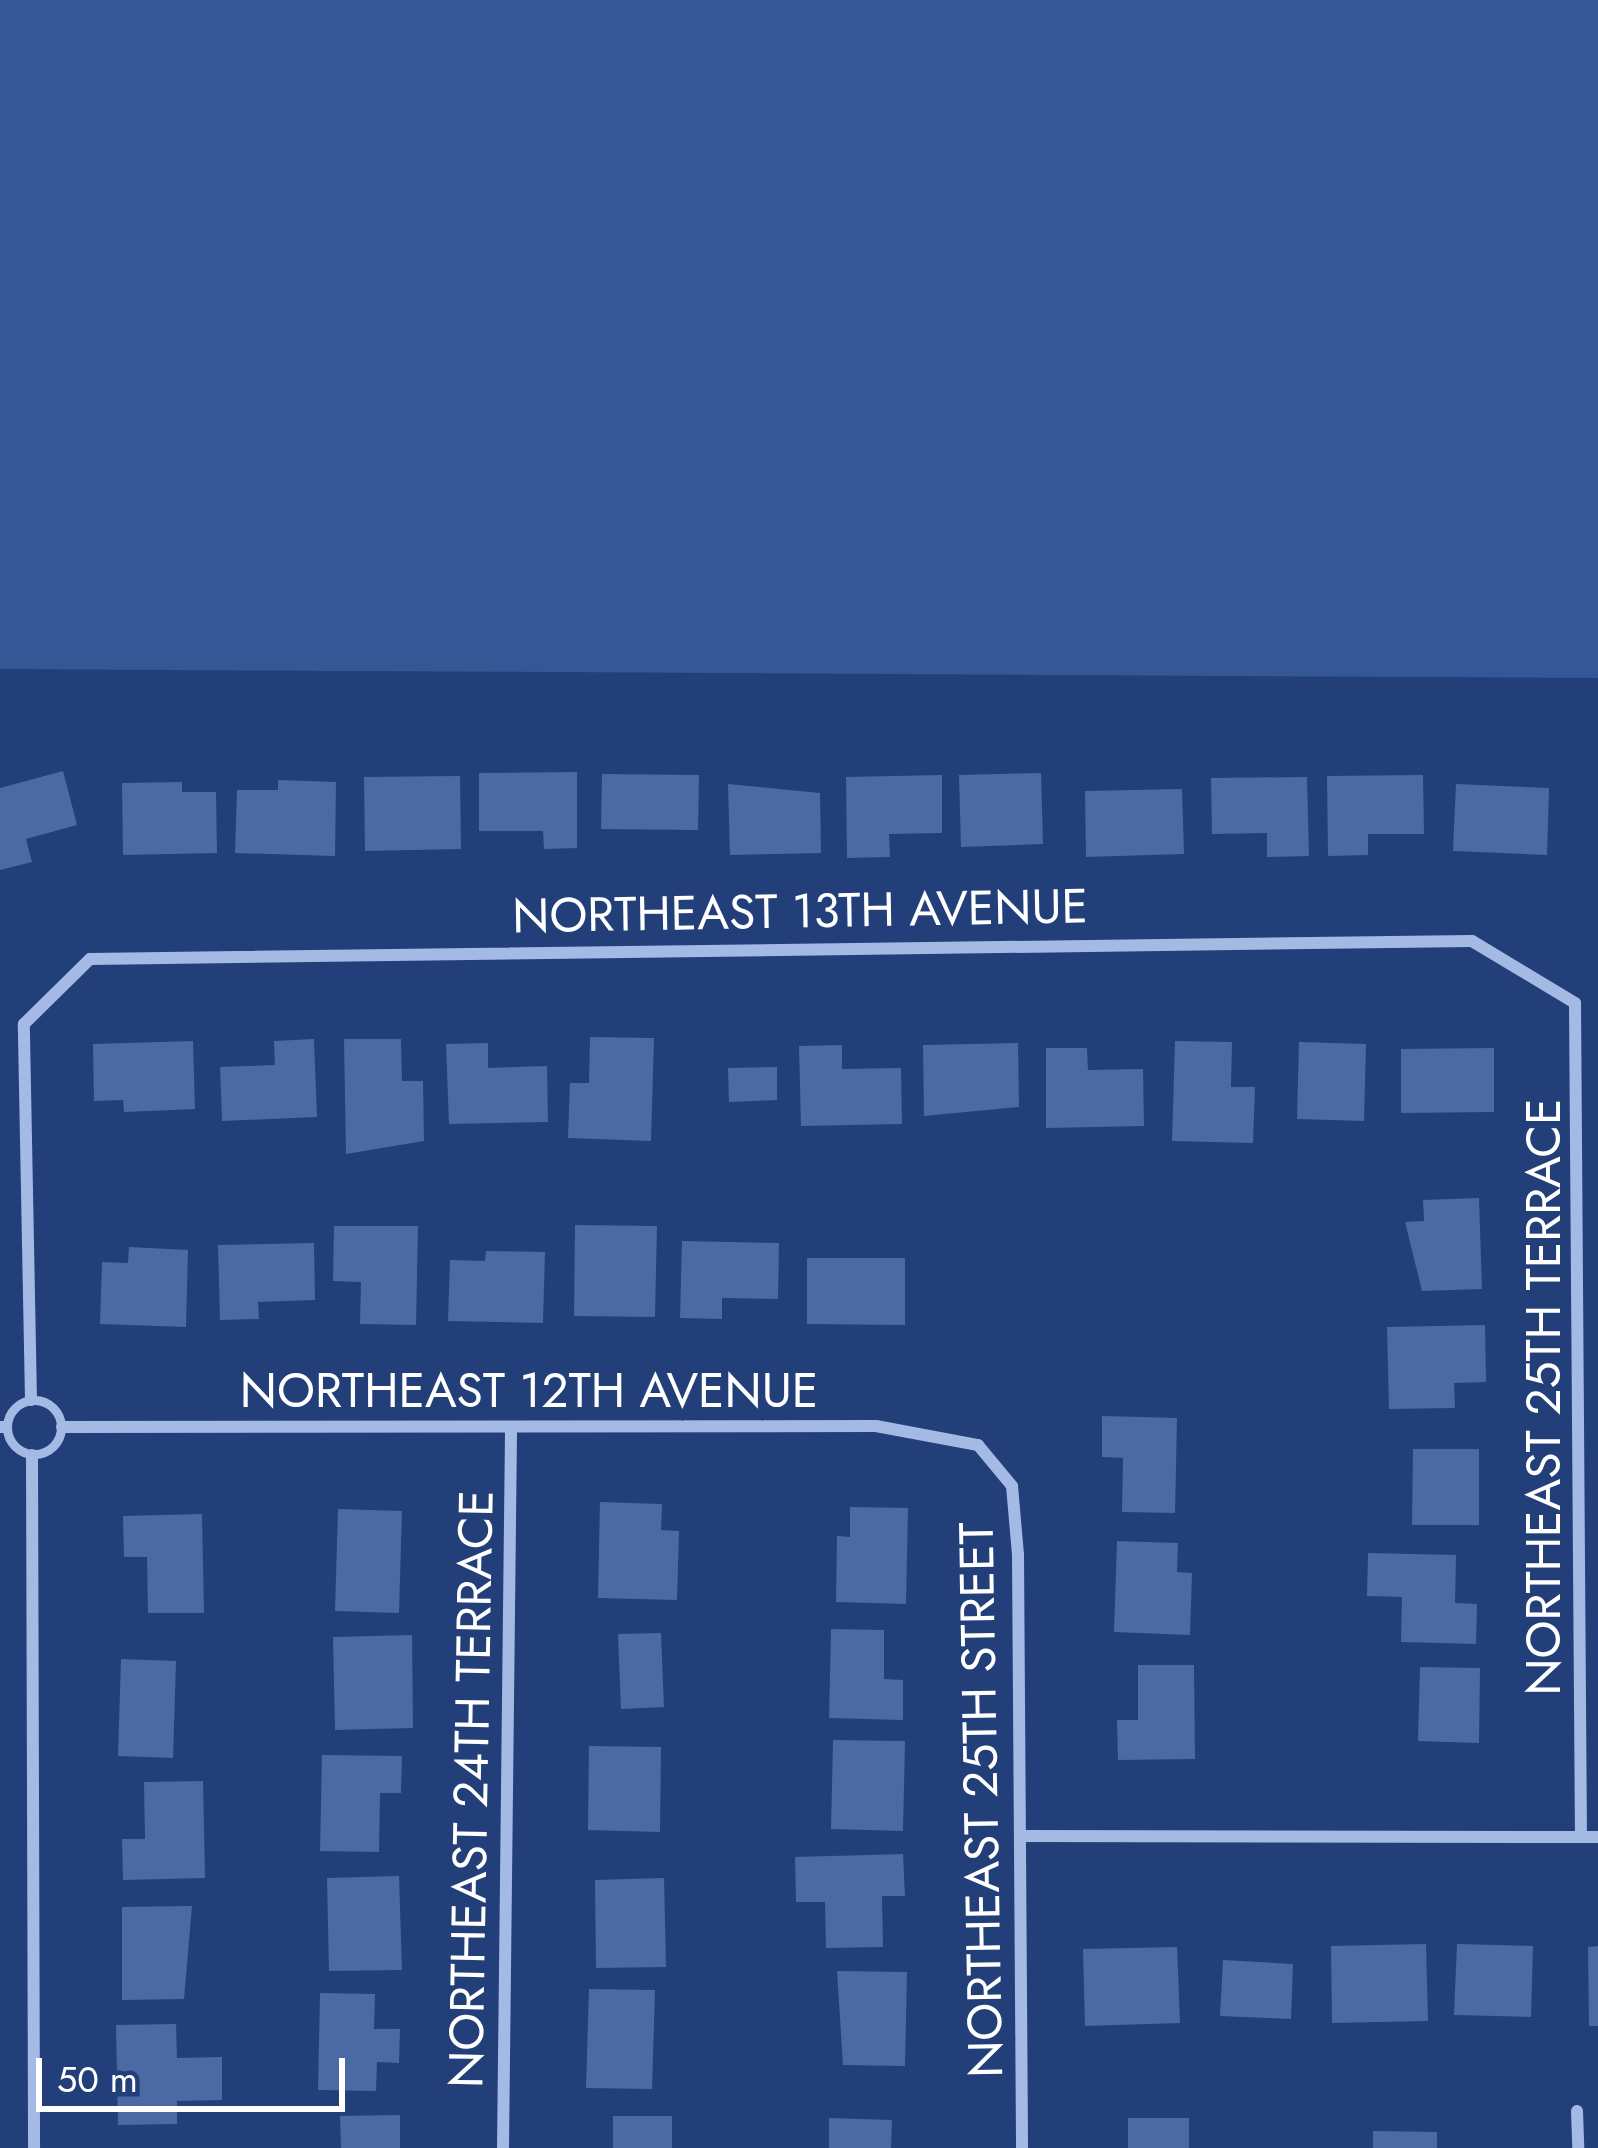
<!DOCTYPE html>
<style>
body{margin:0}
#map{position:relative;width:1598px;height:2148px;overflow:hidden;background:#223f79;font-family:Jost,sans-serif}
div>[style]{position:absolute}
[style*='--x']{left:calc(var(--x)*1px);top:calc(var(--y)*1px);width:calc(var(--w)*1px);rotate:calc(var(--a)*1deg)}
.green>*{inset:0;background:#355796}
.building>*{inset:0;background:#4b69a3}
.service>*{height:9px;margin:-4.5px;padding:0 4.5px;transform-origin:4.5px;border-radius:4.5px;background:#a3bae4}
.service>.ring{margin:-4.5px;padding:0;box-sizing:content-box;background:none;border:9px solid #a3bae4;border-radius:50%}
.minor>*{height:12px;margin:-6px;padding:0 6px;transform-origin:6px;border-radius:6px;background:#a3bae4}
span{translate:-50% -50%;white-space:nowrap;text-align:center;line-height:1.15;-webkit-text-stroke:10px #223f79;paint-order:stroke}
.street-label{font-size:48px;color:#fff}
.scale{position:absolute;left:36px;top:2058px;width:309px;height:54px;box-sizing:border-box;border:6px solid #fff;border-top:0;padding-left:15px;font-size:36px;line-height:42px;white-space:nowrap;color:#fff;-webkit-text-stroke:9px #223f79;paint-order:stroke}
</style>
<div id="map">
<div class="green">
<div style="clip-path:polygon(0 0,1598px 0,1598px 678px,0 669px)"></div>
</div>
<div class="building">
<div style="clip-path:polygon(63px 771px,77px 825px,26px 839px,32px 862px,0 870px,0 788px)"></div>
<div style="clip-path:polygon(577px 772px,577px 848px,544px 849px,543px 831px,479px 831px,479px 773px)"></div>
<div style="clip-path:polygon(1041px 773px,1043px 844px,961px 847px,959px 775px)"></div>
<div style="clip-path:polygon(602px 774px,699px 775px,698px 830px,601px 829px)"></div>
<div style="clip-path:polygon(942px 775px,942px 833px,889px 834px,890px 857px,847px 858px,846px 777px)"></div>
<div style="clip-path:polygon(1423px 775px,1424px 834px,1368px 834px,1368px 855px,1328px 856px,1327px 776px)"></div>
<div style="clip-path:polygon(460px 776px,461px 849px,365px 851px,364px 777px)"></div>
<div style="clip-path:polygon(1307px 777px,1309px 856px,1267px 857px,1267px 833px,1212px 834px,1211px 778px)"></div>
<div style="clip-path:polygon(278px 780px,336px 782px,335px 856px,235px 853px,237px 790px,278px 790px)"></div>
<div style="clip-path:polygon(182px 782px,182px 792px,216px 792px,217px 853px,123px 855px,122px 783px)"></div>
<div style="clip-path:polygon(728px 784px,820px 793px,821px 853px,730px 855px)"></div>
<div style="clip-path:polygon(1456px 784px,1549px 788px,1547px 855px,1453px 851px)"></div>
<div style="clip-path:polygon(1182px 789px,1184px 854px,1086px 857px,1085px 791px)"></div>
<div style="clip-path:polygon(590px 1037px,654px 1038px,651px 1141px,568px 1138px,570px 1083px,589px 1083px)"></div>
<div style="clip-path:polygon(314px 1039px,317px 1117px,222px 1121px,220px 1067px,275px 1065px,274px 1041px)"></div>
<div style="clip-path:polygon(344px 1039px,401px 1039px,402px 1081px,423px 1081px,424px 1141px,346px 1154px)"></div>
<div style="clip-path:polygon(193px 1041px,195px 1109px,124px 1112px,123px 1100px,94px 1101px,93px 1044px)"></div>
<div style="clip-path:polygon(1175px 1041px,1232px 1042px,1231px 1087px,1255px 1087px,1253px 1143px,1172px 1141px)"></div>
<div style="clip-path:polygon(1299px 1042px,1366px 1044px,1364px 1121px,1297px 1119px)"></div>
<div style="clip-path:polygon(488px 1043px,488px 1068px,547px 1066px,548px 1122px,449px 1124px,446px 1044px)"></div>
<div style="clip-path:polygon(1018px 1043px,1019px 1107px,924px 1116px,923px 1045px)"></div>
<div style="clip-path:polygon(842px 1045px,842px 1069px,901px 1068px,902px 1124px,801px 1126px,799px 1046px)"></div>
<div style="clip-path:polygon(1046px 1048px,1087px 1048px,1088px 1070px,1143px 1069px,1144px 1126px,1046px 1128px)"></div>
<div style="clip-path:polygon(1494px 1048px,1494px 1112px,1401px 1113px,1401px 1049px)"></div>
<div style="clip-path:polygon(777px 1067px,777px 1100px,729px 1102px,728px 1068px)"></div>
<div style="clip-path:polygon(1479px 1198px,1482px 1289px,1422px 1291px,1405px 1222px,1424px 1221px,1423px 1200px)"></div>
<div style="clip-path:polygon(575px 1225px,657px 1226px,655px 1317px,574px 1316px)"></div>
<div style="clip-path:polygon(334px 1226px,418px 1226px,416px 1325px,360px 1324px,361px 1282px,333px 1281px)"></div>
<div style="clip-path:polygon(682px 1241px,779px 1243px,778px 1299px,722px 1298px,722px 1319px,680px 1318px)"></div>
<div style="clip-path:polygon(314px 1243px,315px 1300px,258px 1302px,259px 1319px,220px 1320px,218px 1245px)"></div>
<div style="clip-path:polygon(129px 1247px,188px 1250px,186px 1327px,100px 1324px,102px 1262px,128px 1263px)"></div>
<div style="clip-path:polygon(486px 1251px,545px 1252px,543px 1323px,448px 1321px,450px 1260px,485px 1261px)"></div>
<div style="clip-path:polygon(807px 1258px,905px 1258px,905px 1325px,807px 1324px)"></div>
<div style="clip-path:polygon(1485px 1325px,1486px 1382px,1454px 1383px,1455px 1408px,1389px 1409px,1387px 1327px)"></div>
<div style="clip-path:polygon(1102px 1416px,1177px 1418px,1175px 1513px,1122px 1512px,1123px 1458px,1102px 1457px)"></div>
<div style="clip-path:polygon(1413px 1449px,1479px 1449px,1479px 1525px,1412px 1525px)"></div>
<div style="clip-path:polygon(600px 1502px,662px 1504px,661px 1530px,679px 1531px,677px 1600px,598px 1598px)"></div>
<div style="clip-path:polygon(850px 1507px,908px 1508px,906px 1604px,836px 1602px,837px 1536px,850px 1537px)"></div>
<div style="clip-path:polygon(338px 1509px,402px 1511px,399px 1613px,335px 1611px)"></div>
<div style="clip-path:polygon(202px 1514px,204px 1613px,148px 1613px,147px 1557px,124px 1557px,123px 1516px)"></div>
<div style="clip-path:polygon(1117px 1541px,1178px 1543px,1177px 1572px,1192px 1573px,1190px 1635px,1114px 1632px)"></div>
<div style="clip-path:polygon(1368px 1553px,1456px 1555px,1455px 1603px,1477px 1604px,1476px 1644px,1401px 1642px,1402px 1597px,1367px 1596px)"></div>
<div style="clip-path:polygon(831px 1629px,884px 1630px,884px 1679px,903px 1680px,903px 1720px,829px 1718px)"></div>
<div style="clip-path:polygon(661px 1633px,664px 1707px,621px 1709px,618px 1634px)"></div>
<div style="clip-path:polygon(412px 1635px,413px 1728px,335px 1730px,333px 1637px)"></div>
<div style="clip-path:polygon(121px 1659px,176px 1661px,173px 1758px,118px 1756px)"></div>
<div style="clip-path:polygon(1138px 1665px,1194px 1665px,1195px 1759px,1118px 1760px,1117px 1720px,1138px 1720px)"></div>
<div style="clip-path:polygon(1420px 1667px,1480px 1668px,1479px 1743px,1418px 1741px)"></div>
<div style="clip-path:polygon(833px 1740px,905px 1741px,903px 1831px,831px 1829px)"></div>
<div style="clip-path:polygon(589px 1746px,661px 1747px,660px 1832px,588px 1830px)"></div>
<div style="clip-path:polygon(322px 1755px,402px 1756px,401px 1793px,380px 1793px,379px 1852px,320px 1851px)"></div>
<div style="clip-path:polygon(203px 1781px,205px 1878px,123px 1880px,122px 1839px,145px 1839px,144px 1782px)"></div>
<div style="clip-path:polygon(903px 1854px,905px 1896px,882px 1896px,883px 1947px,826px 1948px,825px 1902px,796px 1902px,795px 1857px)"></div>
<div style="clip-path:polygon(399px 1876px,402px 1970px,329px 1971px,327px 1878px)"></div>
<div style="clip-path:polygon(664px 1878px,666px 1967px,596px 1968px,595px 1880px)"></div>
<div style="clip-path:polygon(192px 1906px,184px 1999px,122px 2000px,122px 1907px)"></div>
<div style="clip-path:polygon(1426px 1944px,1428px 2021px,1332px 2023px,1331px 1946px)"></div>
<div style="clip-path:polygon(1457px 1944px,1533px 1946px,1531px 2017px,1454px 2015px)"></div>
<div style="clip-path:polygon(1598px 1946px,1598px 2026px,1589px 2026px,1588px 1947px)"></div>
<div style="clip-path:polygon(1177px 1947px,1180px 2023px,1085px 2026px,1083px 1949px)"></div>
<div style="clip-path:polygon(1223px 1960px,1293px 1964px,1291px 2019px,1220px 2016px)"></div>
<div style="clip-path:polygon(837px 1971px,907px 1972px,905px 2066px,843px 2065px)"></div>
<div style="clip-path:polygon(589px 1989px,655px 1990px,652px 2089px,586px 2088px)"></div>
<div style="clip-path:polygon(320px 1993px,375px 1994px,374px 2029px,400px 2029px,399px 2063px,377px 2062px,376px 2091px,318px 2090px)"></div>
<div style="clip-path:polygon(176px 2024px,177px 2058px,222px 2057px,222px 2100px,177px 2101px,177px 2124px,118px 2125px,116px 2025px)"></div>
<div style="clip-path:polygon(400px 2115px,400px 2148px,341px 2148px,340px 2116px)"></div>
<div style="clip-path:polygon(613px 2116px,672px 2116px,672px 2148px,613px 2148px)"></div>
<div style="clip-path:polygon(829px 2118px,892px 2120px,891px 2148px,829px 2148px)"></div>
<div style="clip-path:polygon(1128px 2118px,1189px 2118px,1189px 2148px,1128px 2148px)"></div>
<div style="clip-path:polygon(1373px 2131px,1437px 2132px,1437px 2148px,1373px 2148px)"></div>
</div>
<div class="service">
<div class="ring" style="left:7px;top:1400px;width:45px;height:45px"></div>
</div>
<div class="minor">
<div style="--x:31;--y:1400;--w:376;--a:-91.1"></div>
<div style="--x:24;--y:1024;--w:93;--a:-44.6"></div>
<div style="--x:90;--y:959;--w:1382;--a:-0.75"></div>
<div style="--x:1472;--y:941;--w:120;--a:31"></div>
<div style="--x:1575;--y:1003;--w:834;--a:89.59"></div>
<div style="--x:0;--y:1427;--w:6;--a:0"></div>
<div style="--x:62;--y:1427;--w:814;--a:-0.07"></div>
<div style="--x:876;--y:1426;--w:104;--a:10.6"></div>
<div style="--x:978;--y:1445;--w:53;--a:50.3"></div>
<div style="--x:1012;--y:1486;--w:69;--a:85"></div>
<div style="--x:1018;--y:1555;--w:593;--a:89.61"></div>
<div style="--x:32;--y:1455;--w:693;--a:89.83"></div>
<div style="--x:1022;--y:1836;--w:576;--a:0.1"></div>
<div style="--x:1577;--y:2111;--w:37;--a:88"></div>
<div style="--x:503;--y:2148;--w:718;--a:-89.36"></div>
</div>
<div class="street-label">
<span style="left:800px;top:911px;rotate:-1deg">NORTHEAST 13TH AVENUE</span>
<span style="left:529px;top:1391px">NORTHEAST 12TH AVENUE</span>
<span style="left:1544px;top:1397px;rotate:-90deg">NORTHEAST 25TH TERRACE</span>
<span style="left:471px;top:1789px;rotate:-89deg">NORTHEAST 24TH TERRACE</span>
<span style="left:981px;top:1800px;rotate:-91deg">NORTHEAST 25TH STREET</span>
</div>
<div class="scale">50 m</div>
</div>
